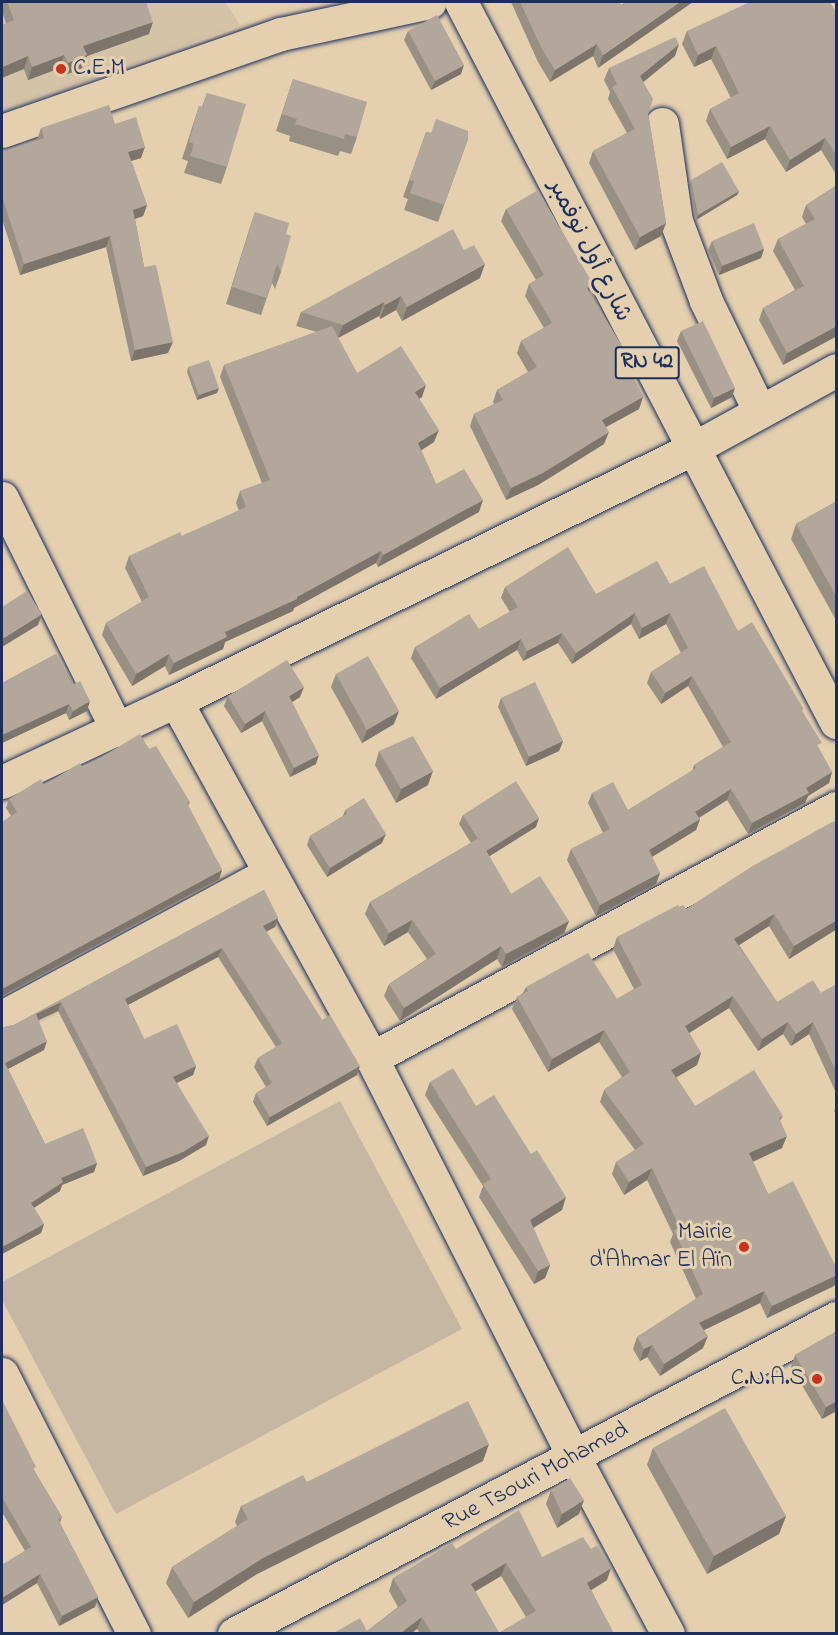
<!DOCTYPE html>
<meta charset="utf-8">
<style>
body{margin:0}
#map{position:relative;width:838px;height:1635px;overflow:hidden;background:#e4cfae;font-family:"Indie Flower","Playpen Sans Arabic",sans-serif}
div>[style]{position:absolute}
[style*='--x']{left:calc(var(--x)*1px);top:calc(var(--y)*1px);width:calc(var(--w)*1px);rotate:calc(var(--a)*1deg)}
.built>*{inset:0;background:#d5c3a8}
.green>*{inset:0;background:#c7b7a2}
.roads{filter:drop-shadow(0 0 2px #1b2f5e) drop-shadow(0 0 2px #1b2f5e)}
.minor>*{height:33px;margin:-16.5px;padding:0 16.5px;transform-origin:16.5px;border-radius:16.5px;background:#e4cfae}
.major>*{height:33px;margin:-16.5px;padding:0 16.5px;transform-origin:16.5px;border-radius:16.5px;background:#e4cfae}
.wall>*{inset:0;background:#999084}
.shaded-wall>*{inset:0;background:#7d756c}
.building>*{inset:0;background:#b2a79a}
.dots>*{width:16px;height:16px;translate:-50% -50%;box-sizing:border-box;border:3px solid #e4cfae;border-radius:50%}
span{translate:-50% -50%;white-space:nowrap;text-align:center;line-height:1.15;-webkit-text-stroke:6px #e4cfae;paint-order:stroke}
.shield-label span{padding:2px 4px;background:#e4cfae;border:2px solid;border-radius:4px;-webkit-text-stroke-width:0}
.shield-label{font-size:22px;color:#1b2f5e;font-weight:700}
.poi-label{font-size:24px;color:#1b2f5e}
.left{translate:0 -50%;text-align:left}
.right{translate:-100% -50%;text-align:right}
.street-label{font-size:24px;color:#1b2f5e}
.frame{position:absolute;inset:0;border:3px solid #1b2f5e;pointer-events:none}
</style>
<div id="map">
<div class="built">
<div style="clip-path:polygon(2px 2px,225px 2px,240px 25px,2px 113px)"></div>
</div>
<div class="green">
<div style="clip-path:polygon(340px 1101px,462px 1329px,116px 1514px,2px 1300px,2px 1282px)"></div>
</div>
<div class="roads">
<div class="minor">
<div style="--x:662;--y:124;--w:98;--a:81.8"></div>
<div style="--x:676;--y:221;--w:85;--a:69.4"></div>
<div style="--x:706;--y:301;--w:123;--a:64.1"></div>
<div style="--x:2;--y:131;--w:295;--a:-19.2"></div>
<div style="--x:281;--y:34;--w:152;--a:-12.1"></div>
<div style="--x:2;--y:498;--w:259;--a:63.6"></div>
<div style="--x:2;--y:782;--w:192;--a:-25"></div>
<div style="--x:2;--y:1017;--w:302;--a:-28.3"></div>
<div style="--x:372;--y:1058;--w:527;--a:-28.32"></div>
<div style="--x:2;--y:1374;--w:292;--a:63.1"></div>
<div style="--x:668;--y:1634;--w:200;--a:-118"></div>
<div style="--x:574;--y:1457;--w:447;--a:-116.9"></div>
<div style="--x:372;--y:1058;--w:407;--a:-118.8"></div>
<div style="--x:176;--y:701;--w:574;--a:-26.03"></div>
<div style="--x:692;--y:449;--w:164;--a:-28.7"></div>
</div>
<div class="major">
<div style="--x:461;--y:2;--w:812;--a:62.49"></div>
<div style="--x:234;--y:1634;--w:680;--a:-27.7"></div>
</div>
</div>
<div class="wall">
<div style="clip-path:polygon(2px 2px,146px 2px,149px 34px,87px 56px,82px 68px,63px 76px,60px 68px,28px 80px,2px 12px)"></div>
<div style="clip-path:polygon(511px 2px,619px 2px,621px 5px,626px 2px,598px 68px,593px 56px,550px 82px,538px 62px)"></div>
<div style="clip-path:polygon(837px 14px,837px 176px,821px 150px,786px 172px,765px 139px,727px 159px,706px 121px,710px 109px,731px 98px,711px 59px,694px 67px,682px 44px,687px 31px)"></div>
<div style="clip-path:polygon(408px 31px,461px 74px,431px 90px,404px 40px)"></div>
<div style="clip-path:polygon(675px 56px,643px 82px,666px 223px,661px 236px,635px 250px,589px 163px,593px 151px,627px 133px,608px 99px,610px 92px,604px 80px,609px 68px)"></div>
<div style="clip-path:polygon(293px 79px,357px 137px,351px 154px,340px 151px,338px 156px,289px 141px,290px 136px,276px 131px)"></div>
<div style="clip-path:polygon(207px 93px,227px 167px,221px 184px,184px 173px,188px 161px,182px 159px,199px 106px,202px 107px)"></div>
<div style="clip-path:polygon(115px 124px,141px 158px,131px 161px,147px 205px,143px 216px,135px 219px,144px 267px,168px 353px,131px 361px,106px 247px,20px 275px,2px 219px,2px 152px,37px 140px,41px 128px)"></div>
<div style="clip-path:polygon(426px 132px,431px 133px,468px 139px,438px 222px,404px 210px,408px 199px,403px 197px)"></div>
<div style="clip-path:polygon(691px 180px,739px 191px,737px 195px,696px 220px,690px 185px)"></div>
<div style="clip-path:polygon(837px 185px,837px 336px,783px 365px,759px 320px,763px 308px,795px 290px,773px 251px,778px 239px,806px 224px,802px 217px,806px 205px)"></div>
<div style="clip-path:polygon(506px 209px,593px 284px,590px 292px,623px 348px,621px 355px,643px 397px,639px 409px,606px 427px,604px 444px,538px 485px,506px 500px,470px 426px,474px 414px,494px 404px,493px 402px,497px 390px,528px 372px,517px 353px,521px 341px,544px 328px,525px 296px,529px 284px,536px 280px,501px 221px)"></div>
<div style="clip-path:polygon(255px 212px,286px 234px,281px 272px,275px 289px,272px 283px,261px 315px,226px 304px,249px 230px)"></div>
<div style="clip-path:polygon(712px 241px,764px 249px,761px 258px,719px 275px,708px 250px)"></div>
<div style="clip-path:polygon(480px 278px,402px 321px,396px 310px,380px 319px,379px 316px,338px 338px,357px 373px,422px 397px,419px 399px,434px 442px,421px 450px,436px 484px,479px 512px,378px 567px,376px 563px,294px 608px,293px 611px,225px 642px,223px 649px,169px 675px,165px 666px,132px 686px,102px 635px,106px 623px,142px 602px,125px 568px,129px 556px,182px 536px,239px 511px,236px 503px,240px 491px,262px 483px,220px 377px,224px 365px,317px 332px,296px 326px,301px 312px)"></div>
<div style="clip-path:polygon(681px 331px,732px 397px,711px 408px,677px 341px)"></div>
<div style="clip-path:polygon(188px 367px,217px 393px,197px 400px,187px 372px)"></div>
<div style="clip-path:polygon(837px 501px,837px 622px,791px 539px,796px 524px)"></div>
<div style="clip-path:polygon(670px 584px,738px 631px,803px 708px,802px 711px,819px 749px,832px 772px,829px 783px,808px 796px,805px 803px,748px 834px,727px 800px,699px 818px,700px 819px,696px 830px,652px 857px,660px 873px,656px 884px,596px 916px,567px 860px,571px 849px,603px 833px,588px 803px,592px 793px,628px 810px,692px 771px,694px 765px,723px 747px,688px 686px,661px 704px,647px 683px,651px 672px,681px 653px,666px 624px,639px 639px,631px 624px,572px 664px,558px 643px,523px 661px,517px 650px,436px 699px,411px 658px,415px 647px,479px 629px,510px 612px,501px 598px,505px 587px,596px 594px)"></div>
<div style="clip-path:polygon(56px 654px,87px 711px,69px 720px,66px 713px,2px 743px,2px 683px)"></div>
<div style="clip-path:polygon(336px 674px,394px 724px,362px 743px,331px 687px)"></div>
<div style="clip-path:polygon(228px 696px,300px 697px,292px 702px,316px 764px,290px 777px,262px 721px,241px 733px,224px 706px)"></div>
<div style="clip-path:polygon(501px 698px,563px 741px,559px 751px,526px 766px,498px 707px)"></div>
<div style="clip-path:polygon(149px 749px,190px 802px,188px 806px,222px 870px,219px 879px,2px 996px,2px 822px,11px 816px,6px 808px,9px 799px,44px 785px,83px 768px)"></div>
<div style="clip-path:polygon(379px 751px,428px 785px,396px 803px,375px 765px)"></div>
<div style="clip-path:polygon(345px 810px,382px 843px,327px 877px,307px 845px,310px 836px,343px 816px)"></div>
<div style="clip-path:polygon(463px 815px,536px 827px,489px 856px,511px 894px,569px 921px,564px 933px,502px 967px,497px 959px,400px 1021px,384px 996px,389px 984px,427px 959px,408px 932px,384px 946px,365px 914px,370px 902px,471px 843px,459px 824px)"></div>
<div style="clip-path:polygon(837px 825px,837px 929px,789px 959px,769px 926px,739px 945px,777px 1002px,821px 993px,837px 984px,837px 1095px,809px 1034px,791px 1046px,783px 1034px,758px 1051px,729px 1008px,689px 1033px,701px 1053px,697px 1065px,676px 1077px,695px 1106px,783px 1116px,780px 1121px,782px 1148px,753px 1162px,768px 1194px,837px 1269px,837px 1279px,834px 1286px,767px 1318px,760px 1303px,704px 1330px,703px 1348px,660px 1376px,647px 1357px,640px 1361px,633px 1349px,637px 1337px,696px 1299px,670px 1242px,673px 1234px,647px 1180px,624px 1195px,612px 1174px,616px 1162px,635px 1150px,600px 1102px,604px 1090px,622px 1077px,599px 1042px,548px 1072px,512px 1009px,517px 997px,523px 993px,526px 987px,617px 999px,634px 989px,613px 949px,617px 937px,679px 907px,686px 909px)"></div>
<div style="clip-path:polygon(264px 890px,278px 918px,275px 927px,266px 932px,357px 1075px,267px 1126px,253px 1102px,256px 1093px,266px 1087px,254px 1067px,258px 1058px,276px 1047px,218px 957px,128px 1005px,144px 1039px,196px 1066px,193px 1075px,177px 1083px,206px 1145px,179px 1161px,143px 1176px,58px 1011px,38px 1020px,44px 1050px,8px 1069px,45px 1144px,97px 1163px,94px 1172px,62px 1185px,60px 1191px,34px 1208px,44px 1224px,41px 1233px,2px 1254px,4px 1027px,14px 1025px)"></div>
<div style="clip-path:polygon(430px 1082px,476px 1106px,562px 1210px,533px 1228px,550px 1265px,545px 1278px,534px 1284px,479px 1197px,483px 1186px,425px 1095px)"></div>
<div style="clip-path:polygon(837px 1104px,837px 1115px,834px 1111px)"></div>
<div style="clip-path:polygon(837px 1331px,837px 1411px,822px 1419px,791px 1367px,795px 1355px)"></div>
<div style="clip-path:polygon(2px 1400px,35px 1472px,62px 1517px,60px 1523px,98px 1597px,95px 1607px,59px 1626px,37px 1583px,2px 1605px,2px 1565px,25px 1551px,2px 1512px)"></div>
<div style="clip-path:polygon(653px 1448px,786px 1516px,779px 1534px,707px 1574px,647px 1465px)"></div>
<div style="clip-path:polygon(483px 1461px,257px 1574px,188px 1618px,166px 1583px,172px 1567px,237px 1526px,235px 1522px,241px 1506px,307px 1482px)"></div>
<div style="clip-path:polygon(551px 1490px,579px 1514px,557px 1528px,546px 1504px)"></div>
<div style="clip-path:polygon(evenodd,456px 1549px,542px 1557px,607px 1580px,591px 1590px,614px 1634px,420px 1634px,417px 1629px,367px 1631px,398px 1607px,389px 1591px,393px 1578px,456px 1549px,501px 1576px,526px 1617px,499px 1633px,475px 1591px,501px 1576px)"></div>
</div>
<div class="shaded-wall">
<div style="clip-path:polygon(680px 2px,693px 2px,598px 68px,603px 55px)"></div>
<div style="clip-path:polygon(153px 22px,149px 34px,87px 56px,82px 68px,63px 76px,68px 63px,83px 46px)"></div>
<div style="clip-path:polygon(597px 44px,593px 56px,550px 82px,555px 70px)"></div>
<div style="clip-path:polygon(679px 44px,675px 56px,636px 88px,640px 76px)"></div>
<div style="clip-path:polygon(716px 46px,711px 59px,694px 67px,698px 55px)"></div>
<div style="clip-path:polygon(64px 55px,60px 68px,28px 80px,32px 67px)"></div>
<div style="clip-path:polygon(28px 56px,24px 69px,2px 78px,2px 67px)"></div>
<div style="clip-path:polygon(464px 65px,461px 74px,431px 90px,435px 81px)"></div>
<div style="clip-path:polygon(770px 126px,765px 139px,727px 159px,731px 147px)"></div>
<div style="clip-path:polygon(825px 138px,821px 150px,786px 172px,790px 160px)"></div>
<div style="clip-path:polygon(145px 147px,141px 158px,124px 163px,128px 152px)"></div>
<div style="clip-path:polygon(739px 191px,737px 195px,696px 220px,698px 215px)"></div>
<div style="clip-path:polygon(147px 205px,143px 216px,129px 221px,133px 210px)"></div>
<div style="clip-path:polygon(666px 223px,661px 236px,635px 250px,640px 237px)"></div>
<div style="clip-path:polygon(110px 236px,106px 247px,20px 275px,24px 264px)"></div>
<div style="clip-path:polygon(764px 249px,761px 258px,719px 275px,722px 266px)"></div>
<div style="clip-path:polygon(485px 264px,480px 278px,402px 321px,407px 307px)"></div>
<div style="clip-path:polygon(593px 284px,588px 296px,587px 288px)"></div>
<div style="clip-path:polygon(401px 296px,396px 310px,380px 319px,385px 305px)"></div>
<div style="clip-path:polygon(384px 302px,379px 316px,338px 338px,343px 325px)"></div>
<div style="clip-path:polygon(837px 326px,837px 336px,783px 365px,787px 353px)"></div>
<div style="clip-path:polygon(173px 342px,168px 353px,131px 361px,135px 350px)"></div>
<div style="clip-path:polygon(426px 385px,422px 397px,411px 404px,415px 392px)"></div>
<div style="clip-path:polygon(219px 388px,217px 393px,197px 400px,199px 395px)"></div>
<div style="clip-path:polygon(735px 388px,732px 397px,711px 408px,714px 398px)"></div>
<div style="clip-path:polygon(643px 397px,639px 409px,597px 432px,602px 420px)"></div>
<div style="clip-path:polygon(439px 430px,434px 442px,414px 455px,418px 443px)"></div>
<div style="clip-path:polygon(609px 432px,604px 444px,538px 485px,506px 500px,511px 488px)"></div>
<div style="clip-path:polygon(483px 500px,479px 512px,378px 567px,383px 555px)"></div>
<div style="clip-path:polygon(381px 551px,376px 563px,294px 608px,293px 611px,225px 642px,223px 649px,169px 675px,174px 663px,225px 632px,297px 597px)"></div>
<div style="clip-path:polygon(635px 613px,631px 624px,572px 664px,576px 653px)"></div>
<div style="clip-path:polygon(670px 613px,666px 624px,639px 639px,642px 628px)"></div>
<div style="clip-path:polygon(42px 614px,38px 625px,2px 647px,2px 639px)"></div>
<div style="clip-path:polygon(562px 633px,558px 643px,523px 661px,527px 651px)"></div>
<div style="clip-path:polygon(521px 639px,517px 650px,436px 699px,440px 688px)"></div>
<div style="clip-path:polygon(169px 654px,165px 666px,132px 686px,136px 674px)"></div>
<div style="clip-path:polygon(692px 676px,688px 686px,661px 704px,665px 693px)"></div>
<div style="clip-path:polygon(304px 687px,300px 697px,286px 706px,289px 696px)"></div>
<div style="clip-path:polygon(90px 701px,87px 711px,69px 720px,73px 711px)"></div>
<div style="clip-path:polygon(69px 704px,66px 713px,2px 743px,2px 735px)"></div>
<div style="clip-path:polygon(265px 711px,262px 721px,241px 733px,245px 724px)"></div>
<div style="clip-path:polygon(399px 711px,394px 724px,362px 743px,367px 730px)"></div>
<div style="clip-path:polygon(563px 741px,559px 751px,526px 766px,529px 757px)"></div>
<div style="clip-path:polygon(319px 755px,316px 764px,290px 777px,294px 768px)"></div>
<div style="clip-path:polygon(433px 771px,428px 785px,396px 803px,401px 789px)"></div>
<div style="clip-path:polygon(832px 772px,829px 783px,808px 796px,805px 803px,748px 834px,752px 823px)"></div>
<div style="clip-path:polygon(731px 789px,727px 800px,692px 822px,695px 812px)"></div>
<div style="clip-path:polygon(539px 818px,536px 827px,482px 861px,486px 851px)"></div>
<div style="clip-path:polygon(700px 819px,696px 830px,645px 861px,649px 850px)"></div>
<div style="clip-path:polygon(386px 834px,382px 843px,327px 877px,330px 868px)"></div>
<div style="clip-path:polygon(222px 870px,219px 879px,2px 996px,2px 989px)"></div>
<div style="clip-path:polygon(660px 873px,656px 884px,596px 916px,600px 905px)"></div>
<div style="clip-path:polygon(774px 914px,769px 926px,730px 951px,734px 939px)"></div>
<div style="clip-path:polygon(278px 918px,275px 927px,259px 935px,263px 926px)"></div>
<div style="clip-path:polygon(412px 920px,408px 932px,384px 946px,389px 933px)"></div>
<div style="clip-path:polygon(837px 920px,837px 929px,789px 959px,794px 946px)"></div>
<div style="clip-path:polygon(569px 921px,564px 933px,502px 967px,506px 954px)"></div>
<div style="clip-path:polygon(501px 946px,497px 959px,400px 1021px,404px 1008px)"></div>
<div style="clip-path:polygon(222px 948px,218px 957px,122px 1008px,125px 999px)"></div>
<div style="clip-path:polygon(733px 996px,729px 1008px,681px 1038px,685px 1026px)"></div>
<div style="clip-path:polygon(61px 1002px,58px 1011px,32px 1023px,36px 1014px)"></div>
<div style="clip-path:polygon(788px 1022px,783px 1034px,758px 1051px,762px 1039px)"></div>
<div style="clip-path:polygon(813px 1022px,809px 1034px,791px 1046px,796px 1034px)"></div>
<div style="clip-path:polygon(604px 1030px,599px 1042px,548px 1072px,552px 1059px)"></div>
<div style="clip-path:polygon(47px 1041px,44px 1050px,2px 1072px,5px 1063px)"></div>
<div style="clip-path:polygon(701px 1053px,697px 1065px,667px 1083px,671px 1070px)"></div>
<div style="clip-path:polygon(196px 1066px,193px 1075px,170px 1086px,173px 1077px)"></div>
<div style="clip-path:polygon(360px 1066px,357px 1075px,267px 1126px,270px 1117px)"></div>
<div style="clip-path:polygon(209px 1136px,206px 1145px,179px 1161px,143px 1176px,146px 1167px)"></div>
<div style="clip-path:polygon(787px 1136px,782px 1148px,745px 1165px,749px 1153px)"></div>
<div style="clip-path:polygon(97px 1163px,94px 1172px,62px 1185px,60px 1191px,27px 1212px,31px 1203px,61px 1178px)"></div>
<div style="clip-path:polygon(652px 1168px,647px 1180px,624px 1195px,629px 1182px)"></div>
<div style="clip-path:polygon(566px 1197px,562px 1210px,525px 1233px,530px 1220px)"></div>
<div style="clip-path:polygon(44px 1224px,41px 1233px,2px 1254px,2px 1247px)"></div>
<div style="clip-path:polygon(550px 1265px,545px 1278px,534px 1284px,538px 1271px)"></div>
<div style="clip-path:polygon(837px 1275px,837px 1279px,834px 1286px,767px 1318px,772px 1306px)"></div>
<div style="clip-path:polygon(764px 1291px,760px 1303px,694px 1335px,699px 1323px)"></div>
<div style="clip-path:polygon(708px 1336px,703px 1348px,660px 1376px,664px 1364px)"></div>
<div style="clip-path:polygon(652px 1345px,647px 1357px,640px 1361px,644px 1349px)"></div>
<div style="clip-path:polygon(837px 1401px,836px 1411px,822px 1419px,826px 1407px)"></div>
<div style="clip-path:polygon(489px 1444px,483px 1461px,257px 1574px,188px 1618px,194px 1602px,263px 1558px)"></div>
<div style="clip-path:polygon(584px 1500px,579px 1514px,557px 1528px,562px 1514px)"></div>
<div style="clip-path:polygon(786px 1516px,779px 1534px,707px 1574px,714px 1556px)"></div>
<div style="clip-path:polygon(506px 1563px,501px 1576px,466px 1597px,471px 1584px)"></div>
<div style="clip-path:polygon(611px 1568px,607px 1580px,582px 1596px,587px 1583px)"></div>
<div style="clip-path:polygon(40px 1574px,37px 1583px,2px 1605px,2px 1598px)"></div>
<div style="clip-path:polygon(98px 1597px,95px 1607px,59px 1626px,62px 1616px)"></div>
<div style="clip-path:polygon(422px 1617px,417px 1629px,411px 1634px,399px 1634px)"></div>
</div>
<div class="building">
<div style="clip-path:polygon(7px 2px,146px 2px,153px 22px,83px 46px,87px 55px,68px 63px,64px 55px,32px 67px,28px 56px,2px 67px,2px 25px,14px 20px)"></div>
<div style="clip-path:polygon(520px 2px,619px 2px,621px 5px,626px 2px,680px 2px,603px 55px,597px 44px,555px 70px,542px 49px)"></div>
<div style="clip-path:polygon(750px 2px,830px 2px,837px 14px,837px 156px,825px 138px,790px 160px,770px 126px,731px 147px,710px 109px,739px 93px,716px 46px,698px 55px,687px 31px)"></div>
<div style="clip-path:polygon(437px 15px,464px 65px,435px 81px,408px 31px)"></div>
<div style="clip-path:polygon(675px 37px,679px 44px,640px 76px,653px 99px,648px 114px,666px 223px,640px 237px,593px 151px,635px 129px,612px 87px,617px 84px,609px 68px)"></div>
<div style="clip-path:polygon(293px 79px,367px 102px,357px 137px,345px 134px,344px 139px,295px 124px,297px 119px,282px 114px)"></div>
<div style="clip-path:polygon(207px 93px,246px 104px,227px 167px,190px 156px,194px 144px,189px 142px,199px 106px,203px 107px)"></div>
<div style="clip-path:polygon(109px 105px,115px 124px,136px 117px,145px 147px,128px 152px,147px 205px,133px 210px,144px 267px,156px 265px,173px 342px,135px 350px,110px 236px,24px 264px,2px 196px,2px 152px,44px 138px,41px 128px)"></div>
<div style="clip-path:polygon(436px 119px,468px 131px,468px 139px,444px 205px,410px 193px,414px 181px,409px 180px,426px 132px,431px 133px)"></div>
<div style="clip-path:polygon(722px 162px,739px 191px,698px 215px,691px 180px)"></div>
<div style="clip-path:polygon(837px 185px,837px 326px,787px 353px,763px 308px,804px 286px,778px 239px,815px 219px,806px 205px)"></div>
<div style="clip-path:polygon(538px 190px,593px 284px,587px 288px,623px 348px,619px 351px,643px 397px,602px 420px,609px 432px,543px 473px,511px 488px,474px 414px,503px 400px,497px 390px,537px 367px,521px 341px,552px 323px,529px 284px,544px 275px,506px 209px)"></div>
<div style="clip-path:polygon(255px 212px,289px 223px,286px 234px,291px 236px,281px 272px,277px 264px,267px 298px,232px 287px)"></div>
<div style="clip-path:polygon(754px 223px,764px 249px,722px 266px,712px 241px)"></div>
<div style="clip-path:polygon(453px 229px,464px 250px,474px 245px,485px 264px,407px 307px,401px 296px,385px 305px,384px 302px,343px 325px,301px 312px)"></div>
<div style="clip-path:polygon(703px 321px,735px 388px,714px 398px,681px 331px)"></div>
<div style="clip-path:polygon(332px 326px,357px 373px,401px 346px,426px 385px,415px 392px,439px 430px,418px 443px,436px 484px,464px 469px,483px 500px,383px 555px,381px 551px,297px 597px,297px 599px,225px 632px,227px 637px,174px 663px,169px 654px,136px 674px,106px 623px,149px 597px,129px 556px,180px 532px,182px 536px,246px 507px,240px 491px,270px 480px,224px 365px)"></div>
<div style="clip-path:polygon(209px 360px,219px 388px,199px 395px,188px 367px)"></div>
<div style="clip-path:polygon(837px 501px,837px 598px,796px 524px)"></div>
<div style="clip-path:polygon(568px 547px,596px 594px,657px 561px,670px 584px,704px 566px,738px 631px,752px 622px,803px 708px,801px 709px,822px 743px,817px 745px,832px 772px,806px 788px,809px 793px,752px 823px,731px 789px,695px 812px,700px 819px,649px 850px,660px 873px,600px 905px,571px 849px,610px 829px,592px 793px,613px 782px,628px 810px,696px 768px,694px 765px,731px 742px,692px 676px,665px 693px,651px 672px,688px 648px,670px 613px,642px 628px,635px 613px,576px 653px,562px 633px,527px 651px,521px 639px,440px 688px,415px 647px,469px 614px,479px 629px,518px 607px,505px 587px)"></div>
<div style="clip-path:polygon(27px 591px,42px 614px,2px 639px,2px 607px)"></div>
<div style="clip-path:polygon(56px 654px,72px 685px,80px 681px,90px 701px,73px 711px,69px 704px,2px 735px,2px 683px)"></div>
<div style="clip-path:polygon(368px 656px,399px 711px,367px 730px,336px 674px)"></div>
<div style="clip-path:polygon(287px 660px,304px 687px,289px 696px,319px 755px,294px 768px,265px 711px,245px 724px,228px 696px)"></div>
<div style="clip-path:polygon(535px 682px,563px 741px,529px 757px,501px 698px)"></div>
<div style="clip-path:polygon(140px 734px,149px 749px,156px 746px,190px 802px,187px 803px,222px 870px,2px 989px,2px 822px,17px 812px,9px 799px,41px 779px,44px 785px,80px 763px,83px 768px)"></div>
<div style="clip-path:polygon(413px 736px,433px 771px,401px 789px,379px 751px)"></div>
<div style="clip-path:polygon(516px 781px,539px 818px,486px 851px,479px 838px,478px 839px,463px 815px)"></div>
<div style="clip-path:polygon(364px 798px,386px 834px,330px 868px,310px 836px,347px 814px,345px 810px)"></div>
<div style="clip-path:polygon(834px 821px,837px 825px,837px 920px,794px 946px,774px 914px,734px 939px,777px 1002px,813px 980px,821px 993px,837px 984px,837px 1073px,813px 1022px,796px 1034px,788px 1022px,762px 1039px,733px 996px,685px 1026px,701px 1053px,671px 1070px,695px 1106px,754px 1070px,783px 1116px,779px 1118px,787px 1136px,749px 1153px,768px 1194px,793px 1181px,837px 1269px,837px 1275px,772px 1306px,764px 1291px,699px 1323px,708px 1336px,664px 1364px,652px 1345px,644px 1349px,637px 1337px,703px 1294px,674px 1230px,680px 1228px,652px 1168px,629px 1182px,616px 1162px,644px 1144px,604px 1090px,630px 1072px,604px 1030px,552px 1059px,517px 997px,528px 991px,526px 987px,588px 953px,617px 999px,642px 985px,617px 937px,678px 905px,679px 907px,683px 905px,686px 909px,751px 867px)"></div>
<div style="clip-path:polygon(479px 838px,511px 894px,540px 876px,569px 921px,506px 954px,501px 946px,404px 1008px,389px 984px,436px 954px,412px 920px,389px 933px,370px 902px)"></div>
<div style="clip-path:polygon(264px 890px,278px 918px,263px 926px,322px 1020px,330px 1015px,360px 1066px,270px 1117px,256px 1093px,272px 1083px,258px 1058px,282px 1043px,222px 948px,125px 999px,144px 1039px,177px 1024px,196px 1066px,173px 1077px,209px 1136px,183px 1152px,146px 1167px,61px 1002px,36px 1014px,47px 1041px,5px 1063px,45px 1144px,83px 1128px,97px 1163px,61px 1178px,63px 1182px,31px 1203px,44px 1224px,2px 1247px,2px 1026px,4px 1027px,14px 1025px)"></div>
<div style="clip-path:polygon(453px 1068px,476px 1106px,494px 1095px,531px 1154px,537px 1150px,566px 1197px,530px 1220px,550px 1265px,538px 1271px,483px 1184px,491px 1179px,430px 1082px)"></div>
<div style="clip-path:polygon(837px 1331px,837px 1401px,826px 1407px,795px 1355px)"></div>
<div style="clip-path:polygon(2px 1400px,36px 1467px,33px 1469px,62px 1517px,58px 1519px,98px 1597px,62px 1616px,40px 1574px,2px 1598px,2px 1565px,31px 1547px,2px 1497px)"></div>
<div style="clip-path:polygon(468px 1401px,489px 1444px,263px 1558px,194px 1602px,172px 1567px,248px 1519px,241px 1506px,303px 1475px,307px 1482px)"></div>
<div style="clip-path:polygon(725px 1408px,786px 1516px,714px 1556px,653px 1448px)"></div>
<div style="clip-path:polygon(570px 1478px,584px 1500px,562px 1514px,551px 1490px)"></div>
<div style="clip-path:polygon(evenodd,519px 1510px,542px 1557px,583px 1537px,591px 1549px,597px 1545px,611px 1568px,587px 1583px,614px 1634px,432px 1634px,422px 1617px,399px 1634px,332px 1634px,360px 1618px,367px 1631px,407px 1601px,393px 1578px,452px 1543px,456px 1549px,519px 1510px,506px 1563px,536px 1611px,499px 1633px,471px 1584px,506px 1563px)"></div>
</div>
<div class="dots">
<div style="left:61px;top:69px;background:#c8321e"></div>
<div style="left:744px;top:1247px;background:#c8321e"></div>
<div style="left:817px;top:1379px;background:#c8321e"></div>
</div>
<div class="shield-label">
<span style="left:647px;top:363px">RN 42</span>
</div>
<div class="poi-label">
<span class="left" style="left:73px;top:69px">C.E.M</span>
<span class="right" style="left:732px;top:1247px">Mairie<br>d'Ahmar El Aïn</span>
<span class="right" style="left:805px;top:1379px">C.N.A.S</span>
</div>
<div class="street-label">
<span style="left:589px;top:251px;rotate:63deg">شارع أول نوفمبر</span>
<span style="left:536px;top:1477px;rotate:-28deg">Rue Tsouri Mohamed</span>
</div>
<div class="frame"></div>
</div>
